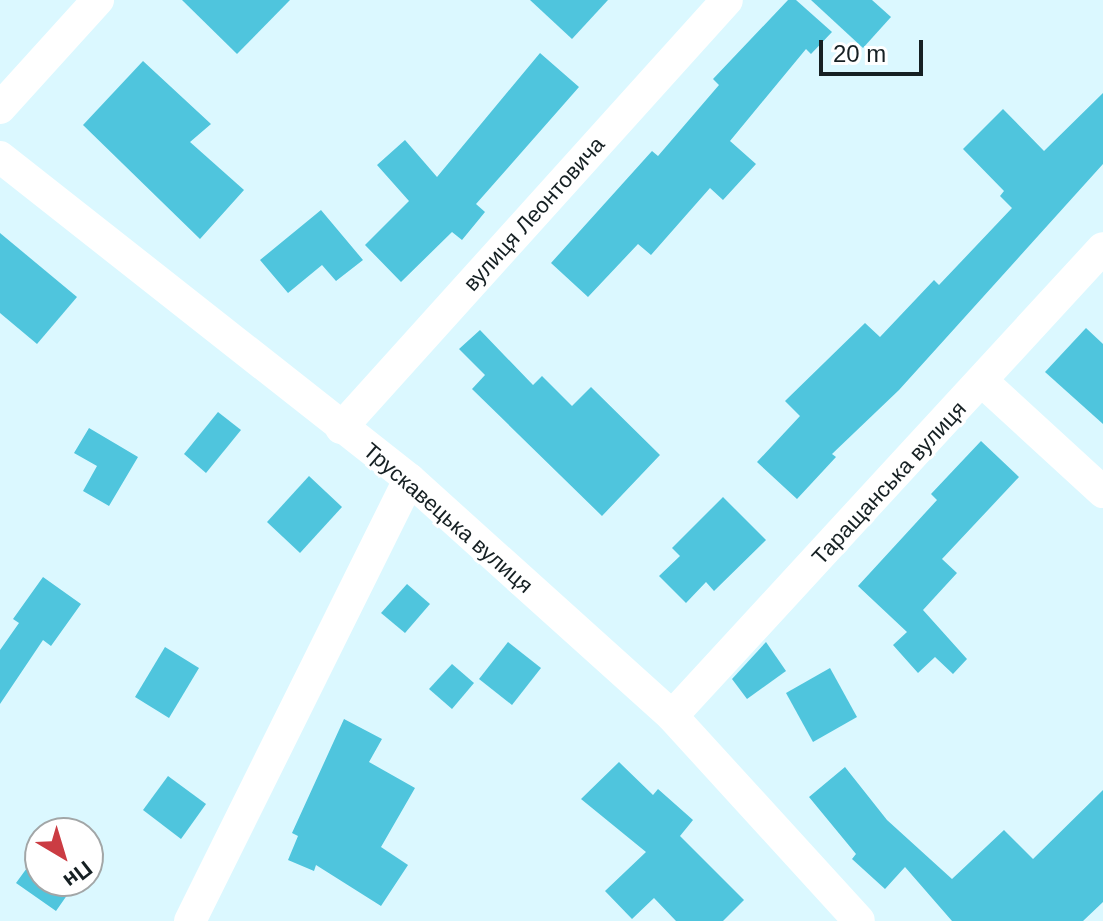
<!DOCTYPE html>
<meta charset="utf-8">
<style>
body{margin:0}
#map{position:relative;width:1103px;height:921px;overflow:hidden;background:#dbf8ff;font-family:Helvetica,sans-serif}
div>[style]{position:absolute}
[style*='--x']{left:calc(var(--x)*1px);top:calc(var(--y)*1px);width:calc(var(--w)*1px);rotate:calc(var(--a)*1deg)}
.building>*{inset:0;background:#4fc5dd}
.minor>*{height:32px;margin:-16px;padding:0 16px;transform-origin:16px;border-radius:16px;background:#fff}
span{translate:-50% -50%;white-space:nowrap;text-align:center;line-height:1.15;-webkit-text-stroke:6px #fff;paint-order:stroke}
.street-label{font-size:22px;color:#162023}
.north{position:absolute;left:24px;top:817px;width:80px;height:80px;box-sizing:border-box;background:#fff;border:2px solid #a2a6a7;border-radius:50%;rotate:142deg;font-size:22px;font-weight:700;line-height:32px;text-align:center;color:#162023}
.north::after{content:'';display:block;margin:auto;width:28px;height:36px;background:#cb3c43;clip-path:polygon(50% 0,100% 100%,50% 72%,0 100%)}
.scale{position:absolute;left:819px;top:40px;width:104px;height:36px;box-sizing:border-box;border:4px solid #162023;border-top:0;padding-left:10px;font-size:24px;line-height:28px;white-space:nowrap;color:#162023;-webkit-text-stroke:6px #fff;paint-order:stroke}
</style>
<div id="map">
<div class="building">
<div style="clip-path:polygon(182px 0,290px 0,237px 54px)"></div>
<div style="clip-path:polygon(530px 0,608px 0,572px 39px)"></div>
<div style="clip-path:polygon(788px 0,796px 0,832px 32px,811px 54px,806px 49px,730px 141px,756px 164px,723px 200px,710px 188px,651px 255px,638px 244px,588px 297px,551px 263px,652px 151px,658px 156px,719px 85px,713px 79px)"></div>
<div style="clip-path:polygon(811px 0,872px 0,891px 17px,863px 48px)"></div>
<div style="clip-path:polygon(540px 53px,579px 87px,476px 204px,485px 212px,462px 240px,452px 232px,401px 282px,365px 245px,409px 201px,377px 165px,405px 140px,437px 177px)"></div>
<div style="clip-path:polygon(143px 61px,211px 124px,190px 142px,244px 190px,200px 239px,83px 125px)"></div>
<div style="clip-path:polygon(1103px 93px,1103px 164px,899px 390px,832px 454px,836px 457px,797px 499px,757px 462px,800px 416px,785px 401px,865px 323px,880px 337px,934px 280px,939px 285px,1012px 208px,1000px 196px,1004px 191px,963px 149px,1003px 109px,1044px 151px)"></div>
<div style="clip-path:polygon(321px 210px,363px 260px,336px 281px,322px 265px,288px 293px,260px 260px)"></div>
<div style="clip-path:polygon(0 233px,77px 297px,37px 344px,0 313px)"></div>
<div style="clip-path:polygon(1086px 328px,1103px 344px,1103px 424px,1045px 372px)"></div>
<div style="clip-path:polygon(480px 330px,533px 385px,542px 376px,572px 406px,591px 387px,660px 455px,602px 516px,472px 389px,485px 375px,459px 349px)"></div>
<div style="clip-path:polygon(218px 412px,241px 430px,206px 473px,184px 454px)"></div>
<div style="clip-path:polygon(89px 428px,138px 457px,109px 506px,83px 491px,97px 466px,74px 453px)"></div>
<div style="clip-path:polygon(981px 441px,1019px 477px,942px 559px,957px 573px,923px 610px,967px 659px,953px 674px,935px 657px,918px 673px,893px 645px,907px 632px,858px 586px,937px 500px,931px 494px)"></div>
<div style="clip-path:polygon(309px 476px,342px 507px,300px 553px,267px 522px)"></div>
<div style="clip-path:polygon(723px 497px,766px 540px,714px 591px,706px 582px,686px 603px,659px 576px,680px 556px,672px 548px)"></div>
<div style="clip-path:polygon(43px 577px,81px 604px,51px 646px,43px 640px,0 704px,0 650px,19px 623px,13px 619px)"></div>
<div style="clip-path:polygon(407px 584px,430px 604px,405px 633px,381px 613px)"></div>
<div style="clip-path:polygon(508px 642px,541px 668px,512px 705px,479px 679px)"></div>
<div style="clip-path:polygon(766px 642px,786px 671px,747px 699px,732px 679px)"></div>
<div style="clip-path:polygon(165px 647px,199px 668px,169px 718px,135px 697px)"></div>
<div style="clip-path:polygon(452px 664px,474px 683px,452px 709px,429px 689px)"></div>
<div style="clip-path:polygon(830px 668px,857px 717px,813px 742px,786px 693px)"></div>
<div style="clip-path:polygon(344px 719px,382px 739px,369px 762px,415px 788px,381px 847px,408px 865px,381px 906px,316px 865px,314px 871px,288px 860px,298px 836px,292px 833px)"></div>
<div style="clip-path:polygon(619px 762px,653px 795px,658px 789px,693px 820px,680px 836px,744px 900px,723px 921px,676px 921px,654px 898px,632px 919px,605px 891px,646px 852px,581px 799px)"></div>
<div style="clip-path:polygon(845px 767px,887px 820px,952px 879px,1004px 830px,1033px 859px,1103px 790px,1103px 902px,1083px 921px,952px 921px,905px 867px,885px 889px,852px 859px,856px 854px,809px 797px)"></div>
<div style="clip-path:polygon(168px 776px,206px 804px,181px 839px,143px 810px)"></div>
<div style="clip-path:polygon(40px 850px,40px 881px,77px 881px,56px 911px,16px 883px)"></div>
</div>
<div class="minor">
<div style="--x:0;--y:108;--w:146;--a:-47.8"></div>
<div style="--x:0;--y:157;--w:521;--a:38.21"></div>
<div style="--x:409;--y:479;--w:354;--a:42"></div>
<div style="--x:672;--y:716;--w:277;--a:47.6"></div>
<div style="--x:983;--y:382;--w:163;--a:42.5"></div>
<div style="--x:341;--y:428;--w:576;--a:-47.95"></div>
<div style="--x:672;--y:716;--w:636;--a:-47.36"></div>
<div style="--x:190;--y:921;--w:493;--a:-63.6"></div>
</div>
<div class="street-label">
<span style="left:534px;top:214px;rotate:-48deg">вулиця Леонтовича</span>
<span style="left:889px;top:483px;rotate:-47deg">Таращанська вулиця</span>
<span style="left:448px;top:518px;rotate:41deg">Трускавецька вулиця</span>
</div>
<div class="north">Пн</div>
<div class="scale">20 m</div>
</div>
